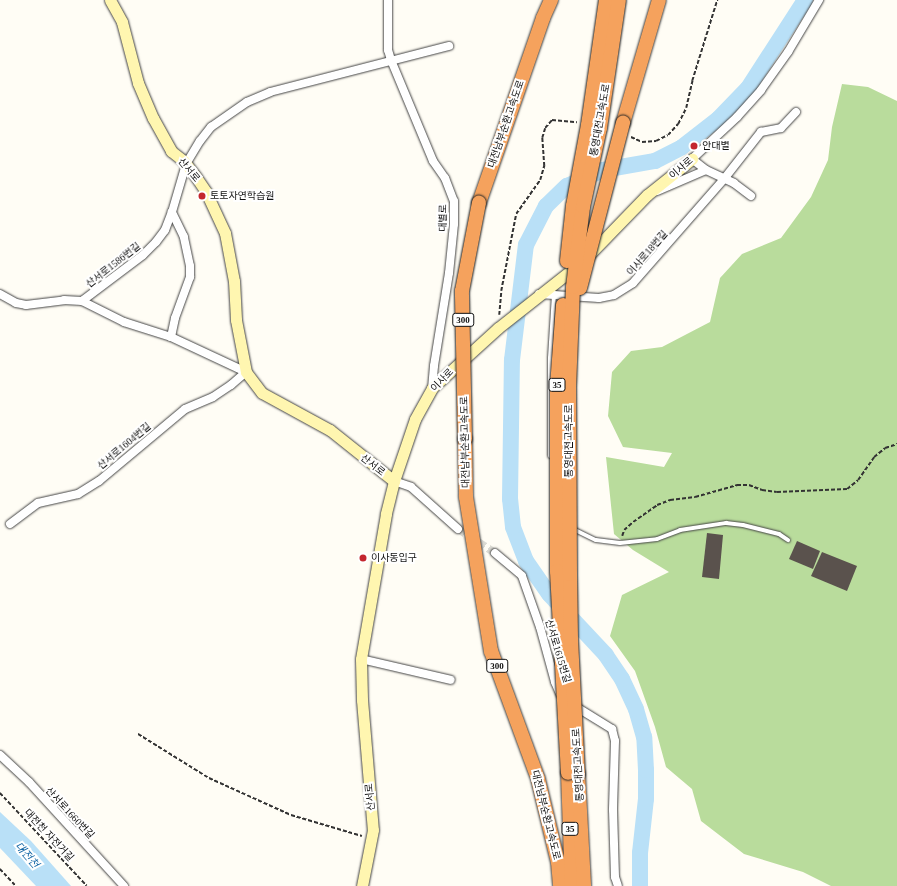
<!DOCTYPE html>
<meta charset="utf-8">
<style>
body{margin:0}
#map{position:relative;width:897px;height:886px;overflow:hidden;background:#fffdf5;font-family:"Times New Roman","Noto Sans KR",serif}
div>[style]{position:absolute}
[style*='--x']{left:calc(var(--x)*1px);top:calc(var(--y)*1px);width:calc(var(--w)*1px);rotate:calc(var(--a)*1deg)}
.forest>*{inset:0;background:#b9dc9c}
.water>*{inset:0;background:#b9e0f7}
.river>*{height:16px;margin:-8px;padding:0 8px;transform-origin:8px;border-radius:8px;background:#b9e0f7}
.building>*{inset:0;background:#5a524d}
.street-tunnel>*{height:8px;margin-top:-4px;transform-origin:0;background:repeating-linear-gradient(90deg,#dbdad3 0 8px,transparent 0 12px)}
.path>*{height:1.5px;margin-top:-0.75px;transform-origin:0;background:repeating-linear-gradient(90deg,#333 0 4px,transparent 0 6px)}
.roads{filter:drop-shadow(0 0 1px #444) drop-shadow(0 0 1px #444)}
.lane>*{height:4px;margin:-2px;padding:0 2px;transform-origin:2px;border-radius:2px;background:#fff}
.street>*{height:8px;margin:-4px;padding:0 4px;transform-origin:4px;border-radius:4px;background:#fff}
.secondary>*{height:11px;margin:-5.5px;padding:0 5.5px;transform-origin:5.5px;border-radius:5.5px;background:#fff6b0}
.highway>*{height:14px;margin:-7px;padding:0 7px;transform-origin:7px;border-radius:7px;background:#f5a25d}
.bridges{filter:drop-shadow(0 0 1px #222) drop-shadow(0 0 1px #222)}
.highway-bridge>*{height:14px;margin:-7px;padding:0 7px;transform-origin:7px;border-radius:7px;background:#f5a25d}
.dots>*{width:11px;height:11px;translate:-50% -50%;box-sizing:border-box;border:2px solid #fff;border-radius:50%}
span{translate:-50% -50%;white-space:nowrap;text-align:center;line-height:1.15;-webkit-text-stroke:4px #fff;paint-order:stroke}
.shield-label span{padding:1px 3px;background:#fff;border:1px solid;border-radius:3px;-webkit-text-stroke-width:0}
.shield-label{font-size:9px;color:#111;font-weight:700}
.street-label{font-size:10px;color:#111}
.poi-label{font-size:10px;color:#111}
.left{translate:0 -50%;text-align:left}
.water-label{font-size:11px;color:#1768a6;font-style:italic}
</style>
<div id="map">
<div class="forest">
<div style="clip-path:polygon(842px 84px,868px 87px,897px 101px,897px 886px,831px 886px,803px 872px,744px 854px,701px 821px,692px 789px,666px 767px,655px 727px,635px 671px,610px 636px,622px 595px,669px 572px,633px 550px,614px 534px,606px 457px,664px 467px,672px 453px,623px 447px,608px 416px,612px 372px,631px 351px,662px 347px,710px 322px,720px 278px,742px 254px,781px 238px,811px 197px,828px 160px,832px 127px)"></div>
</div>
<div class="water">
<div style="clip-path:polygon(0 812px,31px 841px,71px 886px,36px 886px,0 848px)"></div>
</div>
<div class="river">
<div style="--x:640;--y:886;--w:33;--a:-90"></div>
<div style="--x:640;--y:853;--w:54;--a:-83.7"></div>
<div style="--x:646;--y:799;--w:29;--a:-90"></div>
<div style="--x:646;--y:770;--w:33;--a:-93"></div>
<div style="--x:644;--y:737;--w:29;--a:-106"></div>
<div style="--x:636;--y:709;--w:33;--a:-115"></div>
<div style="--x:622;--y:679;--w:29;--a:-124"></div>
<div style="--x:606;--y:655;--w:83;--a:-133.1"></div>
<div style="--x:549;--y:594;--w:40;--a:-124.9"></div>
<div style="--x:526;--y:561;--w:36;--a:-111"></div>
<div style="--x:513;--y:527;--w:28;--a:-96"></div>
<div style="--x:510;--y:499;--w:139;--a:-89.2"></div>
<div style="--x:512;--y:360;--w:116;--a:-83.1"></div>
<div style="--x:526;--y:245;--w:44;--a:-62.9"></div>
<div style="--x:546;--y:206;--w:29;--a:-44"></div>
<div style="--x:567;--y:186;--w:39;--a:-24"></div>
<div style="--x:603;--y:170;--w:53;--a:-9.8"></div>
<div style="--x:655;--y:161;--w:30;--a:-27"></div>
<div style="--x:682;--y:147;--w:46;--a:-37.9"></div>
<div style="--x:718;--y:119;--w:43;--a:-45.9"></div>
<div style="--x:748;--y:88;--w:105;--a:-57.1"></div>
</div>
<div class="building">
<div style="clip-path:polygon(707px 533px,723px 535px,719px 579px,702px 577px)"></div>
<div style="clip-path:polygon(797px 541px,820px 551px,813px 569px,789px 559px)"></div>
<div style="clip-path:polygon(822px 552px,857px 566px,847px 591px,811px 576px)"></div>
</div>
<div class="street-tunnel">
<div style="--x:458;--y:529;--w:44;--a:33"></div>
</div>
<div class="path">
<div style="--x:631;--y:137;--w:12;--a:24"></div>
<div style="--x:642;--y:142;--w:14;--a:-4"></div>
<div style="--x:656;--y:141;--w:13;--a:-27"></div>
<div style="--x:668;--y:135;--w:15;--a:-48"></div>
<div style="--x:678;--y:124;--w:18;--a:-63"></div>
<div style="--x:686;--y:108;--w:28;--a:-77"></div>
<div style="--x:692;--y:81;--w:85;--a:-72.8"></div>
<div style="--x:499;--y:315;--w:24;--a:-85"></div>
<div style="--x:501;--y:291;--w:78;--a:-79"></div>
<div style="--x:516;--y:214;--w:42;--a:-54.8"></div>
<div style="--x:540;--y:180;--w:15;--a:-74"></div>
<div style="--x:544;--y:166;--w:28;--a:-94"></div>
<div style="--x:542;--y:138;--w:10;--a:-73"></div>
<div style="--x:545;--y:128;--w:11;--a:-49"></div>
<div style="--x:552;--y:120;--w:25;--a:5"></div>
<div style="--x:622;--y:536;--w:6;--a:-72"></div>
<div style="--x:624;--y:530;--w:12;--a:-42"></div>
<div style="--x:633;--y:522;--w:29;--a:-35"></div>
<div style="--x:657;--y:505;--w:14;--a:-21"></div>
<div style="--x:670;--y:500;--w:25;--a:-7"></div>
<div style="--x:695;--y:497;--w:44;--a:-15.9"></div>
<div style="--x:737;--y:485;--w:12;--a:0"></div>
<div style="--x:749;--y:485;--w:14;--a:21"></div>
<div style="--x:762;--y:490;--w:15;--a:8"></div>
<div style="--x:777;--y:492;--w:70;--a:-2.5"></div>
<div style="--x:847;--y:489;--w:14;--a:-39"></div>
<div style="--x:858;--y:480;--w:28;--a:-55"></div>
<div style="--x:874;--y:457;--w:14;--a:-39"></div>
<div style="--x:885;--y:448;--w:13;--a:-18"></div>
<div style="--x:138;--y:734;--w:84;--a:31.8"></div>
<div style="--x:209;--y:778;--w:90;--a:24.3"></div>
<div style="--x:291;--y:815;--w:74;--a:16.5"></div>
<div style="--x:0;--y:793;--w:127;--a:46.9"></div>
<div style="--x:0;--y:869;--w:23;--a:47"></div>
</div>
<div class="roads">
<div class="lane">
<div style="--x:550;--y:456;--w:98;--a:-90"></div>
<div style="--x:550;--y:358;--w:63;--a:-86.4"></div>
<div style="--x:573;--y:529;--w:25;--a:26"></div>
<div style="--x:596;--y:540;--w:24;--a:7"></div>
<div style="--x:620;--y:543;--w:37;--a:-6"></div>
<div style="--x:657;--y:539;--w:25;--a:-21"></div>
<div style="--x:680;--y:530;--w:47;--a:-8.7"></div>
<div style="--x:726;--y:523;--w:17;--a:7"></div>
<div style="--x:743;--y:525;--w:37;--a:14"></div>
<div style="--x:779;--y:534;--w:11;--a:34"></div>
</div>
<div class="street">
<div style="--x:388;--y:0;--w:50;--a:90"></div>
<div style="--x:388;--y:50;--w:10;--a:73"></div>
<div style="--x:391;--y:60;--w:109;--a:67.4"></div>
<div style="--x:433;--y:161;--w:21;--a:55"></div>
<div style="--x:445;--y:178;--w:25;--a:69"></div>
<div style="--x:454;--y:201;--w:23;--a:90"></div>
<div style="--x:454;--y:224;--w:49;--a:95.8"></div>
<div style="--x:449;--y:273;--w:94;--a:99.2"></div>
<div style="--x:434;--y:366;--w:22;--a:95"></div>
<div style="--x:657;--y:191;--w:53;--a:-23.2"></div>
<div style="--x:751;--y:196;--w:21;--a:-143"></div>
<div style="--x:734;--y:183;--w:31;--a:-155"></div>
<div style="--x:706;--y:170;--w:18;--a:-142"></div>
<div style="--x:692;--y:159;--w:62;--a:-43"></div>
<div style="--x:737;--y:117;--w:36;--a:-48"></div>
<div style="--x:761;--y:90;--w:47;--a:-54.6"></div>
<div style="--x:788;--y:52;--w:61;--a:-59.2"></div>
<div style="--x:0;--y:294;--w:18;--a:29"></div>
<div style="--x:16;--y:303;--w:10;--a:11"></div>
<div style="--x:26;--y:305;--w:38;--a:-7"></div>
<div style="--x:64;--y:300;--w:18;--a:3"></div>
<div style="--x:82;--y:301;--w:76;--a:-37"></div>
<div style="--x:143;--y:255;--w:18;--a:-45"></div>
<div style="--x:156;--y:242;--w:15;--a:-53"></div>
<div style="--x:165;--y:230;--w:19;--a:-69"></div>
<div style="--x:172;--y:212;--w:50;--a:-73.7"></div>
<div style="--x:186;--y:164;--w:27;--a:-59"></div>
<div style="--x:200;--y:141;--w:18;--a:-52"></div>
<div style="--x:211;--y:127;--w:44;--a:-34.8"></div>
<div style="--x:247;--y:102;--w:25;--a:-23"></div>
<div style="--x:270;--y:92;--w:185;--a:-14.4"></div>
<div style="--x:539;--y:294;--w:60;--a:3.8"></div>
<div style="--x:599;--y:298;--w:15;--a:-11"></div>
<div style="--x:614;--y:295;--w:22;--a:-32"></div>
<div style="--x:633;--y:283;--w:138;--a:-48.8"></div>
<div style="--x:724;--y:179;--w:60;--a:-51.8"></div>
<div style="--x:761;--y:132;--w:20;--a:-11"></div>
<div style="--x:781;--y:128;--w:22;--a:-47"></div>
<div style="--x:171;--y:337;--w:19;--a:-78"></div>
<div style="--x:175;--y:318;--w:44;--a:-69.9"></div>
<div style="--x:190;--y:277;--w:11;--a:-90"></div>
<div style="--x:190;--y:266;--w:30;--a:-102"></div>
<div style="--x:184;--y:237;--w:28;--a:-116"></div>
<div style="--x:394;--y:481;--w:18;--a:19"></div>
<div style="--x:411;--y:487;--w:63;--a:41.8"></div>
<div style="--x:10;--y:524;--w:35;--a:-37"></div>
<div style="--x:38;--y:503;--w:41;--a:-12.7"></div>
<div style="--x:78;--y:494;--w:25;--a:-32"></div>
<div style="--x:99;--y:481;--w:112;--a:-39.9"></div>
<div style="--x:185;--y:409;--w:30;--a:-23"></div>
<div style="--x:213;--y:397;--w:22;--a:-34"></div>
<div style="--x:231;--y:385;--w:20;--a:-41"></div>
<div style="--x:246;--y:372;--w:83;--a:-155"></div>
<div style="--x:171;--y:337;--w:49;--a:-162.3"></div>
<div style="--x:124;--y:322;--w:47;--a:-153.4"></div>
<div style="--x:495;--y:553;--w:35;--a:40"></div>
<div style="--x:522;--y:576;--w:54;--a:70.6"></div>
<div style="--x:540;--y:627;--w:57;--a:74.7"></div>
<div style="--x:555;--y:682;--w:13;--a:67"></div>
<div style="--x:361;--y:659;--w:92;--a:13.1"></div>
<div style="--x:573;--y:705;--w:46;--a:31.6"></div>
<div style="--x:612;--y:729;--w:12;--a:76"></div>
<div style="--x:615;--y:741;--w:69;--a:91.7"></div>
<div style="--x:613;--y:810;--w:67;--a:88.3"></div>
<div style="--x:615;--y:877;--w:9;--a:72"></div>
<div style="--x:0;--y:755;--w:40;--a:43"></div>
<div style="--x:29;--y:782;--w:141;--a:47.6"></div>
</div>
<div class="secondary">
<div style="--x:110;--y:0;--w:25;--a:61"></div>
<div style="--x:122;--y:22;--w:63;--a:75.3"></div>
<div style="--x:138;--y:83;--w:38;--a:67"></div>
<div style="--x:153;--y:118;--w:38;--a:61"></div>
<div style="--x:171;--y:151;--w:16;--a:38"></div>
<div style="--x:184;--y:161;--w:20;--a:53"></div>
<div style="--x:196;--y:177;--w:18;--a:56"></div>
<div style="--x:206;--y:192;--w:45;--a:65.1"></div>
<div style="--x:225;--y:233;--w:49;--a:79.4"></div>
<div style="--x:234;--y:281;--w:39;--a:87"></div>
<div style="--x:236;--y:320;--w:53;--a:79.1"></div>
<div style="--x:246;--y:372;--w:26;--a:53"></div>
<div style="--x:262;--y:393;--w:77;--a:28.6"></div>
<div style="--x:330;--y:430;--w:82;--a:38.6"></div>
<div style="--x:394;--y:481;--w:34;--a:104"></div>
<div style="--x:386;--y:514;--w:147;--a:99.8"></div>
<div style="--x:361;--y:659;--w:41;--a:88.6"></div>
<div style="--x:362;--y:700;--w:130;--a:85.2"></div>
<div style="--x:373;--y:830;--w:57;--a:101.1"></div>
<div style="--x:394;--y:481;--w:65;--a:-71.3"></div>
<div style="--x:415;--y:419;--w:35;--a:-61"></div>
<div style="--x:432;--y:388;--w:89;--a:-42.3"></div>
<div style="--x:498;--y:328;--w:110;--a:-38.3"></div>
<div style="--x:584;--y:260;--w:91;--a:-45.9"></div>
<div style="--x:647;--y:195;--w:58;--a:-38.7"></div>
</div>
<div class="highway">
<div style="--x:623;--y:123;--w:128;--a:-73.7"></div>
<div style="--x:479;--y:203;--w:196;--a:-70.9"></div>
<div style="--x:543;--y:18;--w:20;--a:-66"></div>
<div style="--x:465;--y:439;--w:58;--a:89"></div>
<div style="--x:466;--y:497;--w:156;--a:80.8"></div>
<div style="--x:491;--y:651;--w:136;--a:69.8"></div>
<div style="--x:538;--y:779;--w:85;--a:76.5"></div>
<div style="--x:558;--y:862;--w:24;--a:85"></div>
<div style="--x:568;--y:773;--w:113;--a:88"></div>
<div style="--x:578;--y:774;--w:112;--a:86.9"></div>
</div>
</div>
<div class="bridges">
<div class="highway-bridge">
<div style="--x:567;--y:261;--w:55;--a:-83.8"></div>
<div style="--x:573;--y:206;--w:82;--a:-79.5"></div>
<div style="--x:588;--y:125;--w:126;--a:-81.8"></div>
<div style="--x:580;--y:288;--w:171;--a:-75.4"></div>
<div style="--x:563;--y:305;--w:81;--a:94.2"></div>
<div style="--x:557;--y:386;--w:185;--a:90"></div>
<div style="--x:557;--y:571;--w:202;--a:86.9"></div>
<div style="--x:465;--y:439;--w:148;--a:-91.2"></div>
<div style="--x:462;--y:291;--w:90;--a:-79.1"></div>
<div style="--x:578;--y:774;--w:135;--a:-93"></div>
<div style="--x:571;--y:639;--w:65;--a:-90.9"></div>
<div style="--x:570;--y:574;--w:187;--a:-90.3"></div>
<div style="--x:569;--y:387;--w:100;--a:-87.7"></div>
<div style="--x:573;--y:287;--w:81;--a:-82.9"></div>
<div style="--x:583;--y:207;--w:81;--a:-77.9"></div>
<div style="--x:600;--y:128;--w:129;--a:-81.6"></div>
</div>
</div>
<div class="dots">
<div style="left:694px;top:146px;background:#c4262e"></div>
<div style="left:202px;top:196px;background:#c4262e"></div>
<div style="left:363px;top:558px;background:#c4262e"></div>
</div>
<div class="shield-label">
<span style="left:463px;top:320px">300</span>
<span style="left:557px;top:385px">35</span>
<span style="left:497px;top:666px">300</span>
<span style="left:570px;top:829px">35</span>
</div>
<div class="street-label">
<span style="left:600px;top:120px;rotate:-80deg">통영대전고속도로</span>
<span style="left:506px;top:124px;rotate:-71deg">대전남부순환고속도로</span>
<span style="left:681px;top:168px;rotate:-41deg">이사로</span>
<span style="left:189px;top:170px;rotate:50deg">산서로</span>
<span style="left:443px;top:218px;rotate:-89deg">대별로</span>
<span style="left:647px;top:253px;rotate:-49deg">이사로18번길</span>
<span style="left:113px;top:265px;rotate:-38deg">산서로1586번길</span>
<span style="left:442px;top:380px;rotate:-46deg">이사로</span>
<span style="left:569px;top:441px;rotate:-90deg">통영대전고속도로</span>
<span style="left:465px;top:442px;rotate:-91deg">대전남부순환고속도로</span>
<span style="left:124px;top:446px;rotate:-40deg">산서로1604번길</span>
<span style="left:373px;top:465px;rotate:38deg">산서로</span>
<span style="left:558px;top:651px;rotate:73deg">산서로1615번길</span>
<span style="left:578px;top:765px;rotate:-93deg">통영대전고속도로</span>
<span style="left:370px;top:797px;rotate:-95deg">산서로</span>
<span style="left:70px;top:813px;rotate:47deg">산서로1660번길</span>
<span style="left:546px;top:815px;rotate:76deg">대전남부순환고속도로</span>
<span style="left:49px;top:835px;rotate:47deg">대전천 자전거길</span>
</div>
<div class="poi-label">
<span class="left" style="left:702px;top:146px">안대별</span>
<span class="left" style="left:210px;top:196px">토토자연학습원</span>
<span class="left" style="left:371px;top:558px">이사동입구</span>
</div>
<div class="water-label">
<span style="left:27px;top:855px;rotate:49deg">대전천</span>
</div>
</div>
